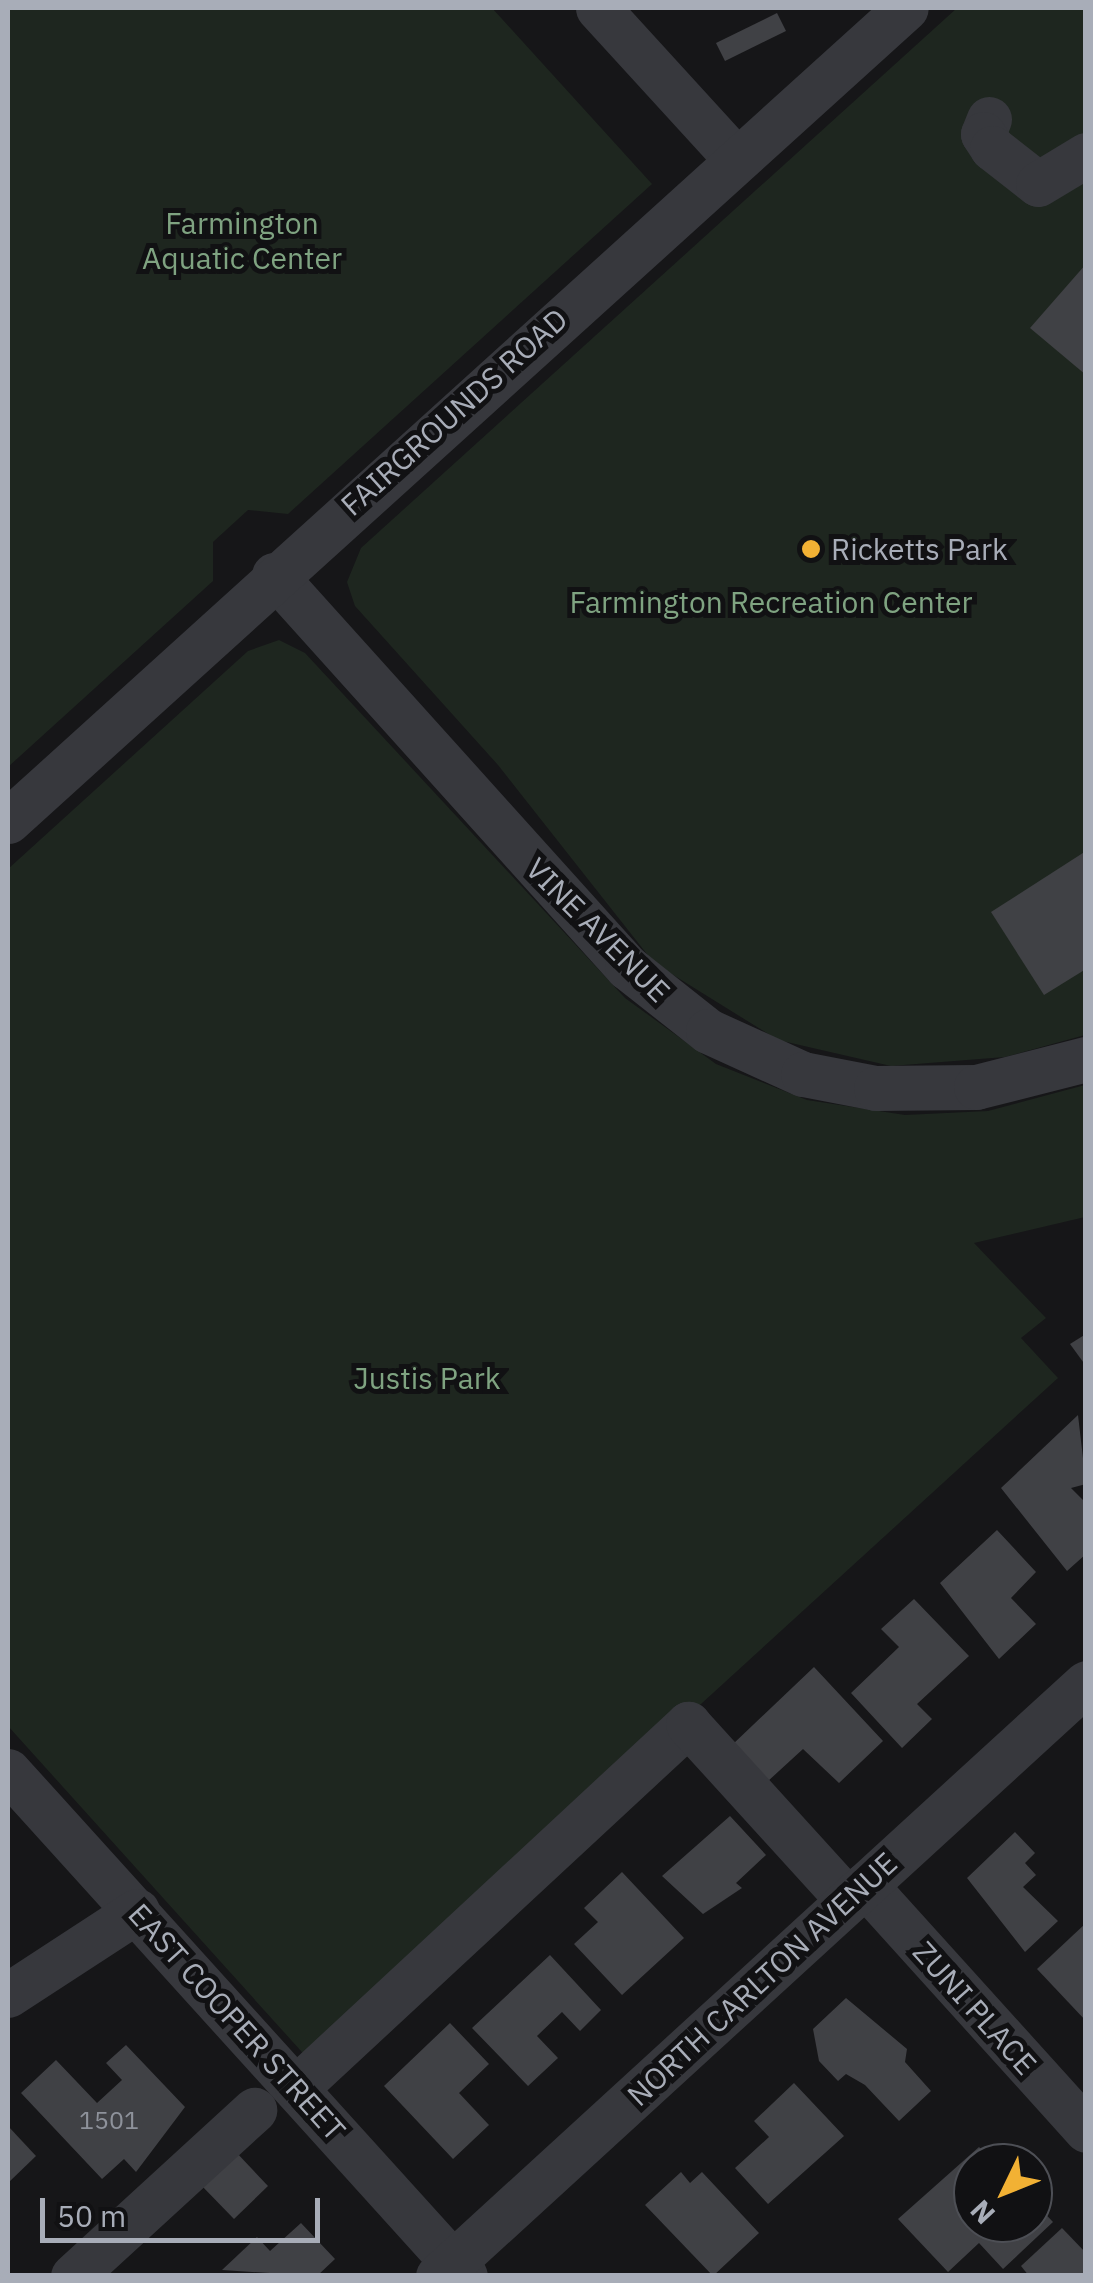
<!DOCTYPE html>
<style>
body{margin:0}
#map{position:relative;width:1093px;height:2283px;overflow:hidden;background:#161618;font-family:"IBM Plex Sans",sans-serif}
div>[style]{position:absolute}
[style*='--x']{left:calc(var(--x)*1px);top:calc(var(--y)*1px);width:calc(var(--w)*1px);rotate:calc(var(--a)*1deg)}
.green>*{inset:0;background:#1e261f}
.building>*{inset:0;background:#404145}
.minor>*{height:45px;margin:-22.5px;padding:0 22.5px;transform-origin:22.5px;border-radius:22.5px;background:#37383d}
.dots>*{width:28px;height:28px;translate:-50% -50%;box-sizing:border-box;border:5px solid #111113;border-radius:50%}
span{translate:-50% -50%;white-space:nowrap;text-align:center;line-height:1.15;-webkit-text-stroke:10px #111113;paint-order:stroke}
.number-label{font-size:25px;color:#8e929b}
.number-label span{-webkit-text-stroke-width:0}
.park-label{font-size:30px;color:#7fa381}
.street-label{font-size:30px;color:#a8adb8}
.poi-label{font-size:30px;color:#a8adb8}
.left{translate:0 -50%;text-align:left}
.frame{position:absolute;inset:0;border:10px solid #a8adb8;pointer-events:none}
.north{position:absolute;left:953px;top:2143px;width:100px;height:100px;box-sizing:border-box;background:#111113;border:2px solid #4d4f55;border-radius:50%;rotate:227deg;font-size:28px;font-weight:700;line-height:40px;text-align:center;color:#a8adb8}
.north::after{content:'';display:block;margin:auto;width:35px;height:45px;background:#f2b134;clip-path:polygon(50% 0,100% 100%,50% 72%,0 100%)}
.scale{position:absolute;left:40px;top:2198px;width:280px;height:45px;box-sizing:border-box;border:5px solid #a8adb8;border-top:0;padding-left:12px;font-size:30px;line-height:35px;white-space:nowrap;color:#a8adb8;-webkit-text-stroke:8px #111113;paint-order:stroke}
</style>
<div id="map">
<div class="green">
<div style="clip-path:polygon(8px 8px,492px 8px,652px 184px,288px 514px,248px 510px,213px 542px,213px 581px,8px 767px)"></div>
<div style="clip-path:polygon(957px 8px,1085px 8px,1085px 1035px,1005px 1057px,891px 1066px,778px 1040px,654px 963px,498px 765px,355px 606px,347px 582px,361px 548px)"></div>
<div style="clip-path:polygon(279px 640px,305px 653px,625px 998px,716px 1064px,807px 1100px,905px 1115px,988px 1111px,1085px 1085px,1085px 1217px,974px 1243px,1046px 1318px,1021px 1338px,1058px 1378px,310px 2061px,8px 1726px,8px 869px,248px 651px)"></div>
</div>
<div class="building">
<div style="clip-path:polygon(777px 13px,786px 31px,725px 61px,716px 43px)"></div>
<div style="clip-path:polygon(1086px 264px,1086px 375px,1030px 328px)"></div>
<div style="clip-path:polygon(1086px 851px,1086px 969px,1044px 995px,991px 912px)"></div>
<div style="clip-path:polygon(1086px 1334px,1086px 1366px,1070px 1344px)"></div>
<div style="clip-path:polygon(1078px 1415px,1086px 1484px,1071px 1488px,1086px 1503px,1086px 1554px,1067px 1571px,1001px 1488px)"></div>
<div style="clip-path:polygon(997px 1530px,1036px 1572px,1011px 1598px,1036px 1624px,999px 1659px,940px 1583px)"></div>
<div style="clip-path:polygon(914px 1599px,969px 1656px,917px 1704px,932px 1719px,902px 1748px,851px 1693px,899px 1647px,881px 1629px)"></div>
<div style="clip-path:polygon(814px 1667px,883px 1741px,839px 1783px,803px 1749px,767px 1782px,732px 1745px)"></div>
<div style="clip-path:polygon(730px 1816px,766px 1855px,736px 1883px,742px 1888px,703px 1914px,662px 1876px)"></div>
<div style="clip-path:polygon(1015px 1832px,1035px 1853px,1025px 1863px,1036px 1875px,1023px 1887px,1058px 1921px,1025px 1952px,967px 1878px)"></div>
<div style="clip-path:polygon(622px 1872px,684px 1938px,622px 1995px,574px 1944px,598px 1922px,584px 1908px)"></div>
<div style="clip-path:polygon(1086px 1923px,1086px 2021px,1037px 1969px)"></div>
<div style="clip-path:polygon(550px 1955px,601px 2010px,580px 2031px,562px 2012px,537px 2036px,558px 2058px,528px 2086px,472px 2028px)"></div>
<div style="clip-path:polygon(846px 1998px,907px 2049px,905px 2062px,931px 2091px,899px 2121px,865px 2085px,846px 2074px,838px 2081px,819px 2061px,813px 2029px)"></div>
<div style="clip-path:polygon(450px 2023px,489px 2064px,459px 2093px,489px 2125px,453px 2159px,384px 2086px)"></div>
<div style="clip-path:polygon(126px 2045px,185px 2107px,136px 2172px,124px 2159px,102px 2179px,21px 2093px,56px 2060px,97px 2103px,122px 2080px,106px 2063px)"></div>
<div style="clip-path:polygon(794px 2083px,844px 2136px,768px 2204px,735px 2168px,769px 2137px,754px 2121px)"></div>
<div style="clip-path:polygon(8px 2126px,36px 2156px,8px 2183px)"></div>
<div style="clip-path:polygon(979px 2147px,995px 2163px,973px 2163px,973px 2223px,1033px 2223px,1033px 2201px,1053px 2222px,1003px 2269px,979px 2243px,948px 2272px,898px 2219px)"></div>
<div style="clip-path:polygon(235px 2151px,268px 2186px,234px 2219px,200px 2184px)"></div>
<div style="clip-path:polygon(681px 2172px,690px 2183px,702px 2172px,759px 2233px,713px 2276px,645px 2205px)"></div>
<div style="clip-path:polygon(301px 2223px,335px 2259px,317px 2276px,222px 2270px,257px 2237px,270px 2251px)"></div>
<div style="clip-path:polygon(1062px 2228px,1086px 2253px,1086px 2276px,1029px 2276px,1021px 2266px)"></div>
</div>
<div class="minor">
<div style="--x:598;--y:8;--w:203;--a:47.6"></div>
<div style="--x:989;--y:119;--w:16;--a:112"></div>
<div style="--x:983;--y:134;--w:17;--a:57"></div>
<div style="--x:992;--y:148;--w:58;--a:38"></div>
<div style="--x:1038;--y:184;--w:56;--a:-31.1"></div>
<div style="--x:274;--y:575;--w:528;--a:48"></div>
<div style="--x:627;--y:967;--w:103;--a:38.3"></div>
<div style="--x:708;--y:1031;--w:104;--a:24.4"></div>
<div style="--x:803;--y:1074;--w:74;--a:10.9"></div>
<div style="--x:876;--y:1088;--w:100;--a:-0.6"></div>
<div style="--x:976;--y:1087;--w:114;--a:-14.3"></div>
<div style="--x:8;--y:821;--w:1211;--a:-42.16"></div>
<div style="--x:8;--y:1771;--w:681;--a:47.86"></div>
<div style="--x:865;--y:1885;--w:330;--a:47.9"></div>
<div style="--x:8;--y:1995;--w:154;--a:-33.1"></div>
<div style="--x:297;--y:2087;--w:534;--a:-42.87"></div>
<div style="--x:688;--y:1724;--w:238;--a:47.7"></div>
<div style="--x:73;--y:2276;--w:246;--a:-42.5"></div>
<div style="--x:438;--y:2276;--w:878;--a:-42.46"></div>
</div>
<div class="dots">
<div style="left:811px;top:549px;background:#f2b134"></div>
</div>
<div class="number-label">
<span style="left:109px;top:2120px">1501</span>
</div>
<div class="park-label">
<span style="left:242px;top:240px">Farmington<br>Aquatic Center</span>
<span style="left:771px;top:602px">Farmington Recreation Center</span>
<span style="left:427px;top:1378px">Justis Park</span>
</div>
<div class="street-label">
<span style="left:454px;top:412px;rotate:-42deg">FAIRGROUNDS ROAD</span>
<span style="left:598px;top:930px;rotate:45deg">VINE AVENUE</span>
<span style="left:762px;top:1979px;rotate:-43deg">NORTH CARLTON AVENUE</span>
<span style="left:975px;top:2008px;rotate:48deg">ZUNI PLACE</span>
<span style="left:237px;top:2022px;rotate:48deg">EAST COOPER STREET</span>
</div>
<div class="poi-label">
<span class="left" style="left:831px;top:549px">Ricketts Park</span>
</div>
<div class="frame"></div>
<div class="north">N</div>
<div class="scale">50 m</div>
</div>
